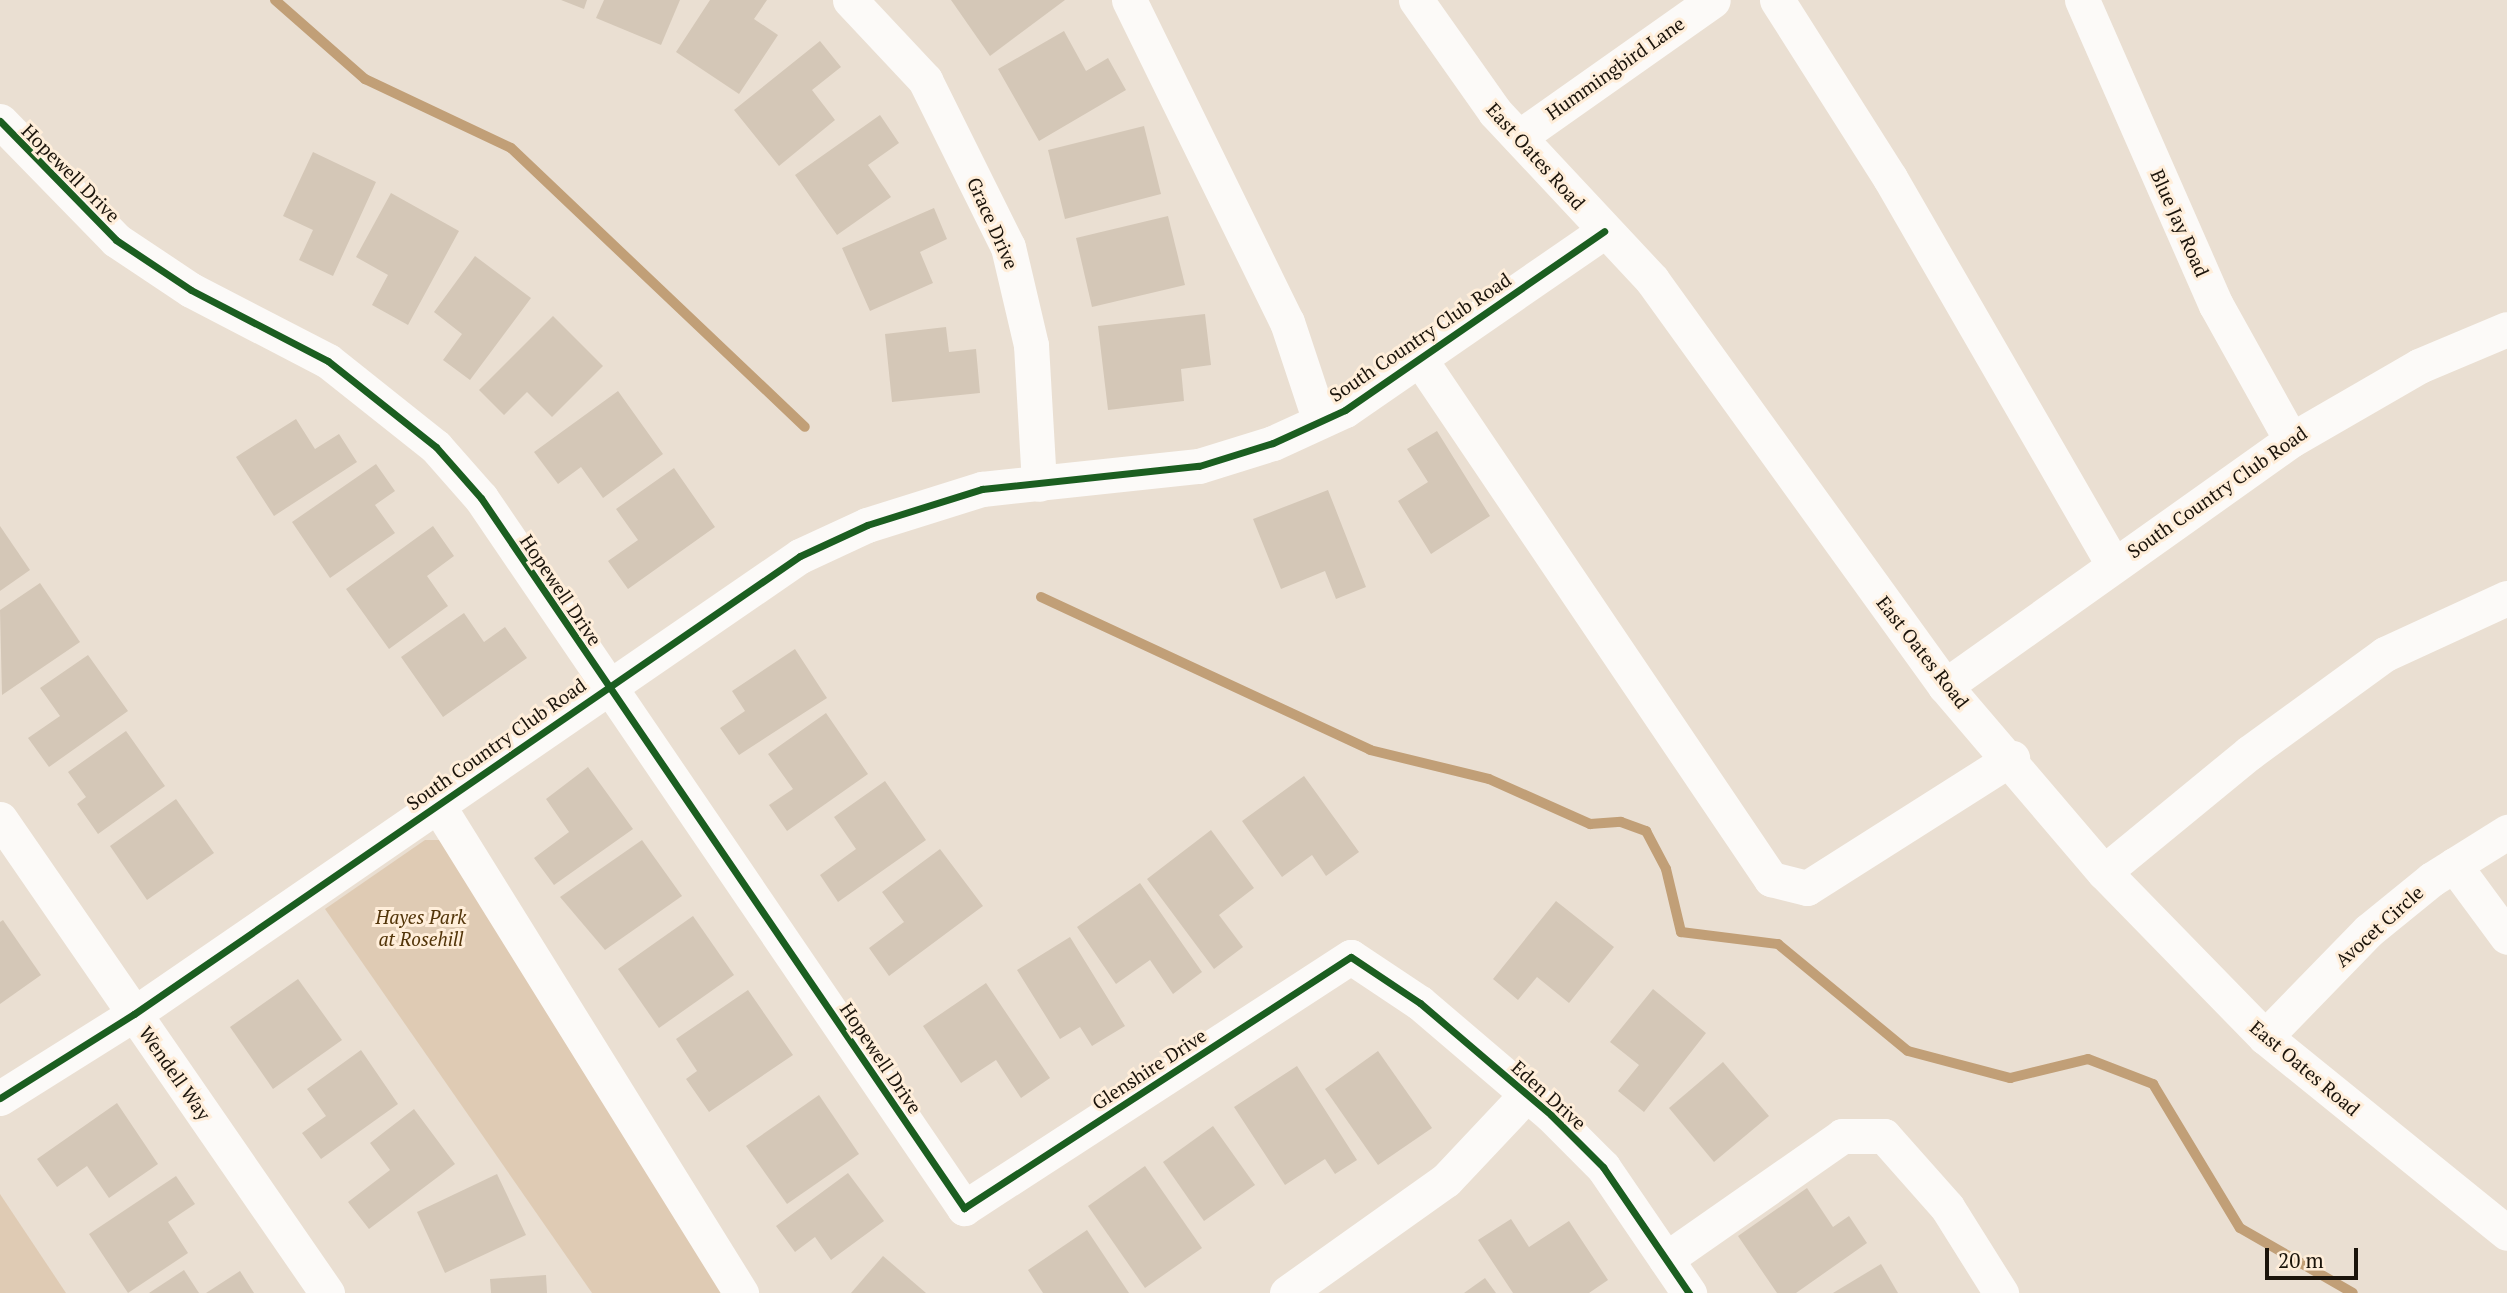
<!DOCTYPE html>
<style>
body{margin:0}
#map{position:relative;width:2507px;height:1293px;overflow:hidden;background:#eadfd2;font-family:"PT Serif",serif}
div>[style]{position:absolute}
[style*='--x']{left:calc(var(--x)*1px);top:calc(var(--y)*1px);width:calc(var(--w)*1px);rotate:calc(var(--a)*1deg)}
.green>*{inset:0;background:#dfcbb4}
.stream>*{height:10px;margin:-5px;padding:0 5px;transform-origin:5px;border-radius:5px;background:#c19f77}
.building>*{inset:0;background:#d4c7b7}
.minor>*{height:35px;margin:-17.5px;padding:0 17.5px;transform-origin:17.5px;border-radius:17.5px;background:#fcfaf8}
.cycleway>*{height:7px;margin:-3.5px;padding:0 3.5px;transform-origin:3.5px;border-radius:3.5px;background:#1b5e20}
span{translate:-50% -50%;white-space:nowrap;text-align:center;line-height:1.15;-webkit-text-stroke:6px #ffeeda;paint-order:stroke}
.street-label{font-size:19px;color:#1b140b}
.park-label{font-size:19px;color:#533509;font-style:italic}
.scale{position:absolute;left:2265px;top:1248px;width:93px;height:32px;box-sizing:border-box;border:4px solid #1b140b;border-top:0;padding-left:9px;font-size:21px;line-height:24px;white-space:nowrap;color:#1b140b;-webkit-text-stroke:5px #ffeeda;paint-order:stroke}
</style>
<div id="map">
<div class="green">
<div style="clip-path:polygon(425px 840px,440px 840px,729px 1293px,592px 1293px,325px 909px)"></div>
<div style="clip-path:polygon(0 1194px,66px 1293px,0 1293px)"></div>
</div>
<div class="stream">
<div style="--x:275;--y:0;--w:120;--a:41.3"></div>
<div style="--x:365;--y:79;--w:161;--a:25.3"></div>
<div style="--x:511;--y:148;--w:405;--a:43.5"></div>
<div style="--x:1041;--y:597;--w:363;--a:24.9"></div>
<div style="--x:1370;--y:750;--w:122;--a:13.7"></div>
<div style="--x:1489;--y:779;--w:111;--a:24"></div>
<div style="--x:1590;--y:824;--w:31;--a:-4"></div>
<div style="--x:1621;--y:822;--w:27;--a:20"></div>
<div style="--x:1646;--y:831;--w:43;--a:62.2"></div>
<div style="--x:1666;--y:869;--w:65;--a:76.6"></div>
<div style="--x:1681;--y:932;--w:98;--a:7.1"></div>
<div style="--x:1778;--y:944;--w:168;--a:39.5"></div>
<div style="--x:1908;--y:1051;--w:106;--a:14.8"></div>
<div style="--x:2010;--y:1078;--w:80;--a:-13.7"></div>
<div style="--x:2088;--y:1059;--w:70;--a:21"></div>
<div style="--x:2153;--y:1084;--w:168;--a:58.9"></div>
<div style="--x:2240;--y:1228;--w:130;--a:29.9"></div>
</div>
<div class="building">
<div style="clip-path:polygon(561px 0,587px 0,584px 9px)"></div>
<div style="clip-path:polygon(604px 0,680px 0,661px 45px,596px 18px)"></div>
<div style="clip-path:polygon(710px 0,767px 0,754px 19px,778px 35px,739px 94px,676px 52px)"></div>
<div style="clip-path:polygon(951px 0,1065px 0,990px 56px)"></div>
<div style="clip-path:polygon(1064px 31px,1086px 71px,1108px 58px,1126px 90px,1039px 141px,998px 69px)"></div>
<div style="clip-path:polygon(820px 41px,841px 67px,812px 90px,835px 120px,779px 166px,734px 110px)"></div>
<div style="clip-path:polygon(880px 115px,899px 143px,868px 165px,891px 197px,837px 235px,795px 175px)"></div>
<div style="clip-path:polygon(1144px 126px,1161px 194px,1065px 219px,1048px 150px)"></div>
<div style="clip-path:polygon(313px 152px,376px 182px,333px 276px,299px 260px,313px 230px,283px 216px)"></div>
<div style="clip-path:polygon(391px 193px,459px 231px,408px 325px,372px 305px,388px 275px,356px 257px)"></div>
<div style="clip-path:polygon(934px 208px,947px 239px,920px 252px,933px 283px,870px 311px,842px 248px)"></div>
<div style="clip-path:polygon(1168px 216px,1185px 285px,1092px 307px,1076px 238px)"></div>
<div style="clip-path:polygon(475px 256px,531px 298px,470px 380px,443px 360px,462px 334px,434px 312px)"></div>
<div style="clip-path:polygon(1205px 314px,1211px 365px,1181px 369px,1184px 401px,1108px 410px,1098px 326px)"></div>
<div style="clip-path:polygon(553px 316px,603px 366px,552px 417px,527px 392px,504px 415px,479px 390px)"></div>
<div style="clip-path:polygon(946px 327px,949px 352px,976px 349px,980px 393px,892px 402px,885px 334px)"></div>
<div style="clip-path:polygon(618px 391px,663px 454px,603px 498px,581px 467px,558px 484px,534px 452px)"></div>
<div style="clip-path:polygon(296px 419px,315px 449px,339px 434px,357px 462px,274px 516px,236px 457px)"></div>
<div style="clip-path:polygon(1437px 431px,1490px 516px,1431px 554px,1398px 501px,1428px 482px,1407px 449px)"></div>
<div style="clip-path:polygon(376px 464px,395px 491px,375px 505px,395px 533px,330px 578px,292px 522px)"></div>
<div style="clip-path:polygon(674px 468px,715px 527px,628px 589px,608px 561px,638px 540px,616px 509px)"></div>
<div style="clip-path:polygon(1328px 490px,1366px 587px,1336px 599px,1325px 571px,1281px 589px,1253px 519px)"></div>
<div style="clip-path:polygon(0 526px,30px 570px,0 591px)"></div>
<div style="clip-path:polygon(433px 526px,454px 556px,427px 576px,448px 606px,389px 649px,346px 589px)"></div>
<div style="clip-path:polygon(40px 583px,80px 642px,2px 695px,0 610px)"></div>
<div style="clip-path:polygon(464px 613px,484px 642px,505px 627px,527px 658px,443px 717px,401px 657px)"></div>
<div style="clip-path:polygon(795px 649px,827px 698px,739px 755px,720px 728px,745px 711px,732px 691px)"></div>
<div style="clip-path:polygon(88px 655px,128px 711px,49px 767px,28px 738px,60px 716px,40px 688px)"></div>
<div style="clip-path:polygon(826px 713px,868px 774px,787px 831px,769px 805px,793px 789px,768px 754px)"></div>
<div style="clip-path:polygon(126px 731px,165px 786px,98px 834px,77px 804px,86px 797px,68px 772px)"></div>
<div style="clip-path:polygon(588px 767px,633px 829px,554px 885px,534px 858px,569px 832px,546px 799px)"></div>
<div style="clip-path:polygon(1304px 776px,1359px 852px,1326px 876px,1312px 855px,1282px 877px,1242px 821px)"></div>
<div style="clip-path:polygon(885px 781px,926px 840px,838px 902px,820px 875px,856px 849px,834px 817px)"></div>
<div style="clip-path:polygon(176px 799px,214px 853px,147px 900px,110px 846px)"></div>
<div style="clip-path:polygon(1211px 830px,1254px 888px,1219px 915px,1243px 947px,1214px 969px,1147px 879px)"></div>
<div style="clip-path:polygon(642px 840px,682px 896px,605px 950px,560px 897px)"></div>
<div style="clip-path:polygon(940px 849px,983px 906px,889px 976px,869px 948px,904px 922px,882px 892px)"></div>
<div style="clip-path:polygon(1140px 883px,1202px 972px,1173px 994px,1150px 960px,1116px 984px,1077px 927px)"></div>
<div style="clip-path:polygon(1556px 901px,1614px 947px,1569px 1003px,1537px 977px,1518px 1000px,1493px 979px)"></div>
<div style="clip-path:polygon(693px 916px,734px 975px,659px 1028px,618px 969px)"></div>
<div style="clip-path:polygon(3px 920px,41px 975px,0 1004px,0 922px)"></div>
<div style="clip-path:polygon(1070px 937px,1125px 1026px,1092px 1046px,1080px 1027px,1060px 1039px,1017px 970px)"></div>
<div style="clip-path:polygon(298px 979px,342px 1040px,273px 1089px,230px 1027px)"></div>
<div style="clip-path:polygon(986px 983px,1050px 1078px,1021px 1098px,996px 1060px,961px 1083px,923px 1026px)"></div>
<div style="clip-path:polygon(1653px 989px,1706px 1033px,1644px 1112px,1618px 1091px,1639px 1065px,1610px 1042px)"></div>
<div style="clip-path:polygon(748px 990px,793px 1055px,709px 1112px,686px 1079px,697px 1071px,676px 1039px)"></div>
<div style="clip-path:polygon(361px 1050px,398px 1104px,321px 1159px,302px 1133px,326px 1116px,307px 1089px)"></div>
<div style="clip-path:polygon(1378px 1051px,1432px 1128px,1378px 1165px,1325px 1089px)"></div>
<div style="clip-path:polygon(1723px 1062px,1769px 1116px,1714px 1162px,1669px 1108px)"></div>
<div style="clip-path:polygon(1297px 1066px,1357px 1160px,1335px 1174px,1325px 1159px,1285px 1185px,1234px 1107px)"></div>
<div style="clip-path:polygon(819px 1095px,859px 1154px,787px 1204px,746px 1146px)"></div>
<div style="clip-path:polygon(117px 1103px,158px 1164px,109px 1198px,87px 1166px,57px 1187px,37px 1159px)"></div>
<div style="clip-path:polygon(414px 1109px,455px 1164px,369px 1229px,348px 1202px,390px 1170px,370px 1143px)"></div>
<div style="clip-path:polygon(1213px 1126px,1255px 1185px,1204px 1221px,1163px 1162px)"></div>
<div style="clip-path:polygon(1145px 1166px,1202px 1248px,1145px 1288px,1088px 1206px)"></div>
<div style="clip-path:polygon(848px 1173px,884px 1221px,831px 1260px,815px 1237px,795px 1252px,776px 1226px)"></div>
<div style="clip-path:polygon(497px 1174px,526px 1235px,445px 1273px,417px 1212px)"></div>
<div style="clip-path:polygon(176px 1176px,195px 1204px,168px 1222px,188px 1253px,128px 1293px,89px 1234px)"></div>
<div style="clip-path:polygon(1807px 1188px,1833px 1227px,1849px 1216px,1867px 1243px,1796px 1293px,1777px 1293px,1738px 1236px)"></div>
<div style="clip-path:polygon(1511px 1219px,1529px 1247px,1569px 1221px,1608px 1280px,1589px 1293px,1513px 1293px,1478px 1240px)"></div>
<div style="clip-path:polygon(1087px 1230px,1129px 1293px,1043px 1293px,1028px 1270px)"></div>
<div style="clip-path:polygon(883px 1256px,926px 1293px,851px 1293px)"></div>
<div style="clip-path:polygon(1881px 1264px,1898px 1293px,1833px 1293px)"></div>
<div style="clip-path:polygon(184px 1270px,199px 1293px,149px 1293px)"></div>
<div style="clip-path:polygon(240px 1271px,254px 1293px,206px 1293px)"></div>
<div style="clip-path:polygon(546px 1275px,547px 1293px,491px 1293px,490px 1279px)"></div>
<div style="clip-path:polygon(1485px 1278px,1496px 1293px,1464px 1293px)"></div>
</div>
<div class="minor">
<div style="--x:850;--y:0;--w:110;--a:46.8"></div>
<div style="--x:925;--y:80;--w:186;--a:63.6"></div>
<div style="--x:1008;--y:247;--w:101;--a:76.8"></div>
<div style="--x:1031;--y:345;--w:139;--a:86.7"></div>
<div style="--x:1129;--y:0;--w:359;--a:63.9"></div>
<div style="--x:1287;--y:322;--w:104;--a:71.6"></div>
<div style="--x:1416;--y:0;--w:137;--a:54.8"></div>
<div style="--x:1495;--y:112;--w:230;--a:46.9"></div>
<div style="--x:1652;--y:280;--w:501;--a:54.18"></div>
<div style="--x:1945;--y:686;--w:245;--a:49.5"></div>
<div style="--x:2104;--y:872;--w:231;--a:45.7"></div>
<div style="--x:2265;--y:1037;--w:311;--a:39"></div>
<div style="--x:1777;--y:0;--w:211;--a:57.6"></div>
<div style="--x:1890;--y:178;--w:446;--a:60"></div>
<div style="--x:2082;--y:0;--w:333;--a:66.3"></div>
<div style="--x:2216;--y:305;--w:154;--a:60.9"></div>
<div style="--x:0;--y:121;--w:166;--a:45.7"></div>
<div style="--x:116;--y:240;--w:90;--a:33.7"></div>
<div style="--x:191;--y:290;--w:154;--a:27.4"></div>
<div style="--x:328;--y:361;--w:138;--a:38.5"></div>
<div style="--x:436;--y:447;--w:68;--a:48.6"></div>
<div style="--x:481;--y:498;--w:859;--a:55.77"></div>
<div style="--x:964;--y:1208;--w:461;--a:-33"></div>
<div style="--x:1351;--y:957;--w:83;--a:33.7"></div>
<div style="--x:1420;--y:1003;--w:172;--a:40.5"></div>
<div style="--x:1551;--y:1115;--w:74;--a:45"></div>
<div style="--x:1603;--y:1167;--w:153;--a:55.7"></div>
<div style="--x:1519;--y:137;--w:237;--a:-35.2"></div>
<div style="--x:1419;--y:358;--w:629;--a:55.96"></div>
<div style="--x:1771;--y:879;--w:37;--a:14"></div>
<div style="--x:1807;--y:888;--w:243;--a:-32.4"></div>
<div style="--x:1945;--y:686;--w:425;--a:-35.4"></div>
<div style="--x:2291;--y:440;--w:148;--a:-30"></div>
<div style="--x:2419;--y:366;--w:95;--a:-22.8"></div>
<div style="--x:437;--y:804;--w:576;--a:58.13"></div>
<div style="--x:0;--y:819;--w:576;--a:55.4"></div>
<div style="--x:2454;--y:865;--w:89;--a:53.6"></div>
<div style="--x:2104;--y:872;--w:188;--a:-39.4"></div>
<div style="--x:2249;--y:753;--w:168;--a:-36.1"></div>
<div style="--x:2385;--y:654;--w:134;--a:-24.7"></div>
<div style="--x:2265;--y:1037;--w:148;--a:-45.8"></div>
<div style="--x:2368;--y:931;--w:82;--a:-39.1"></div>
<div style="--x:2432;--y:879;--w:89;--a:-32.1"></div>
<div style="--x:0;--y:1098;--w:158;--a:-32.1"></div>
<div style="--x:134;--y:1014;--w:808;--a:-34.52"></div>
<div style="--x:800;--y:556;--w:74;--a:-24.8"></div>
<div style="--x:867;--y:525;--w:121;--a:-17.4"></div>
<div style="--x:982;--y:489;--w:218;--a:-6.1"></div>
<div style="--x:1199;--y:466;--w:77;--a:-17.3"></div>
<div style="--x:1273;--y:443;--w:79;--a:-24.6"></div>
<div style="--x:1345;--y:410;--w:315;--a:-34.6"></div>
<div style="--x:1666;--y:1259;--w:215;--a:-34.9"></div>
<div style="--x:1842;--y:1136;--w:42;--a:0"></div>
<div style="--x:1884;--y:1136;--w:95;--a:48.4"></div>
<div style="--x:1947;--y:1207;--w:102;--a:57.9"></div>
<div style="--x:1287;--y:1293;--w:195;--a:-35.4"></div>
<div style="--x:1446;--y:1180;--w:118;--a:-46.7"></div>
</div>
<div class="cycleway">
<div style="--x:0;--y:121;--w:166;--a:45.7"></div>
<div style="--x:116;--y:240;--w:90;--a:33.7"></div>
<div style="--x:191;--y:290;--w:154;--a:27.4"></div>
<div style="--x:328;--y:361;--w:138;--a:38.5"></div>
<div style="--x:436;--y:447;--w:68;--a:48.6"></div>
<div style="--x:481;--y:498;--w:859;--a:55.77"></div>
<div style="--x:964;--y:1208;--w:461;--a:-33"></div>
<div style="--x:1351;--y:957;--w:83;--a:33.7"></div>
<div style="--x:1420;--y:1003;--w:172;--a:40.5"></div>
<div style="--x:1551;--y:1115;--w:74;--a:45"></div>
<div style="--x:1603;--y:1167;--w:153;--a:55.7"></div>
<div style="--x:0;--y:1098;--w:158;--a:-32.1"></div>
<div style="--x:134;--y:1014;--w:808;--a:-34.52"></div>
<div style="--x:800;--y:556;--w:74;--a:-24.8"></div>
<div style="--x:867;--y:525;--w:121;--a:-17.4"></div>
<div style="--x:982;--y:489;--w:218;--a:-6.1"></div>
<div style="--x:1199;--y:466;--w:77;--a:-17.3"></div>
<div style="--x:1273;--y:443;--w:79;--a:-24.6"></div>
<div style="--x:1345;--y:410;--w:315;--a:-34.6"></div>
</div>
<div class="street-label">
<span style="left:1615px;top:68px;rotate:-35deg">Hummingbird Lane</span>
<span style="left:1536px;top:156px;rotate:48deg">East Oates Road</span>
<span style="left:71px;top:173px;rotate:45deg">Hopewell Drive</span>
<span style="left:993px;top:223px;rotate:66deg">Grace Drive</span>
<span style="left:2180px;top:223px;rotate:66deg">Blue Jay Road</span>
<span style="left:1420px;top:337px;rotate:-34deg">South Country Club Road</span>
<span style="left:2217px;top:492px;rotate:-35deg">South Country Club Road</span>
<span style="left:561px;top:590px;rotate:56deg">Hopewell Drive</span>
<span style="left:1923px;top:652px;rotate:52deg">East Oates Road</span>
<span style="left:496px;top:744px;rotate:-35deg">South Country Club Road</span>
<span style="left:2379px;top:926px;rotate:-42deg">Avocet Circle</span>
<span style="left:881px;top:1058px;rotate:56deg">Hopewell Drive</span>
<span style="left:2305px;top:1068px;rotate:40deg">East Oates Road</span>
<span style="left:1149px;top:1069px;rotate:-33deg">Glenshire Drive</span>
<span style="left:175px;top:1073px;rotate:55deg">Wendell Way</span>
<span style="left:1549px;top:1095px;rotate:42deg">Eden Drive</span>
</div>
<div class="park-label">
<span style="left:421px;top:928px">Hayes Park<br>at Rosehill</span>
</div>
<div class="scale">20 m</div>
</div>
